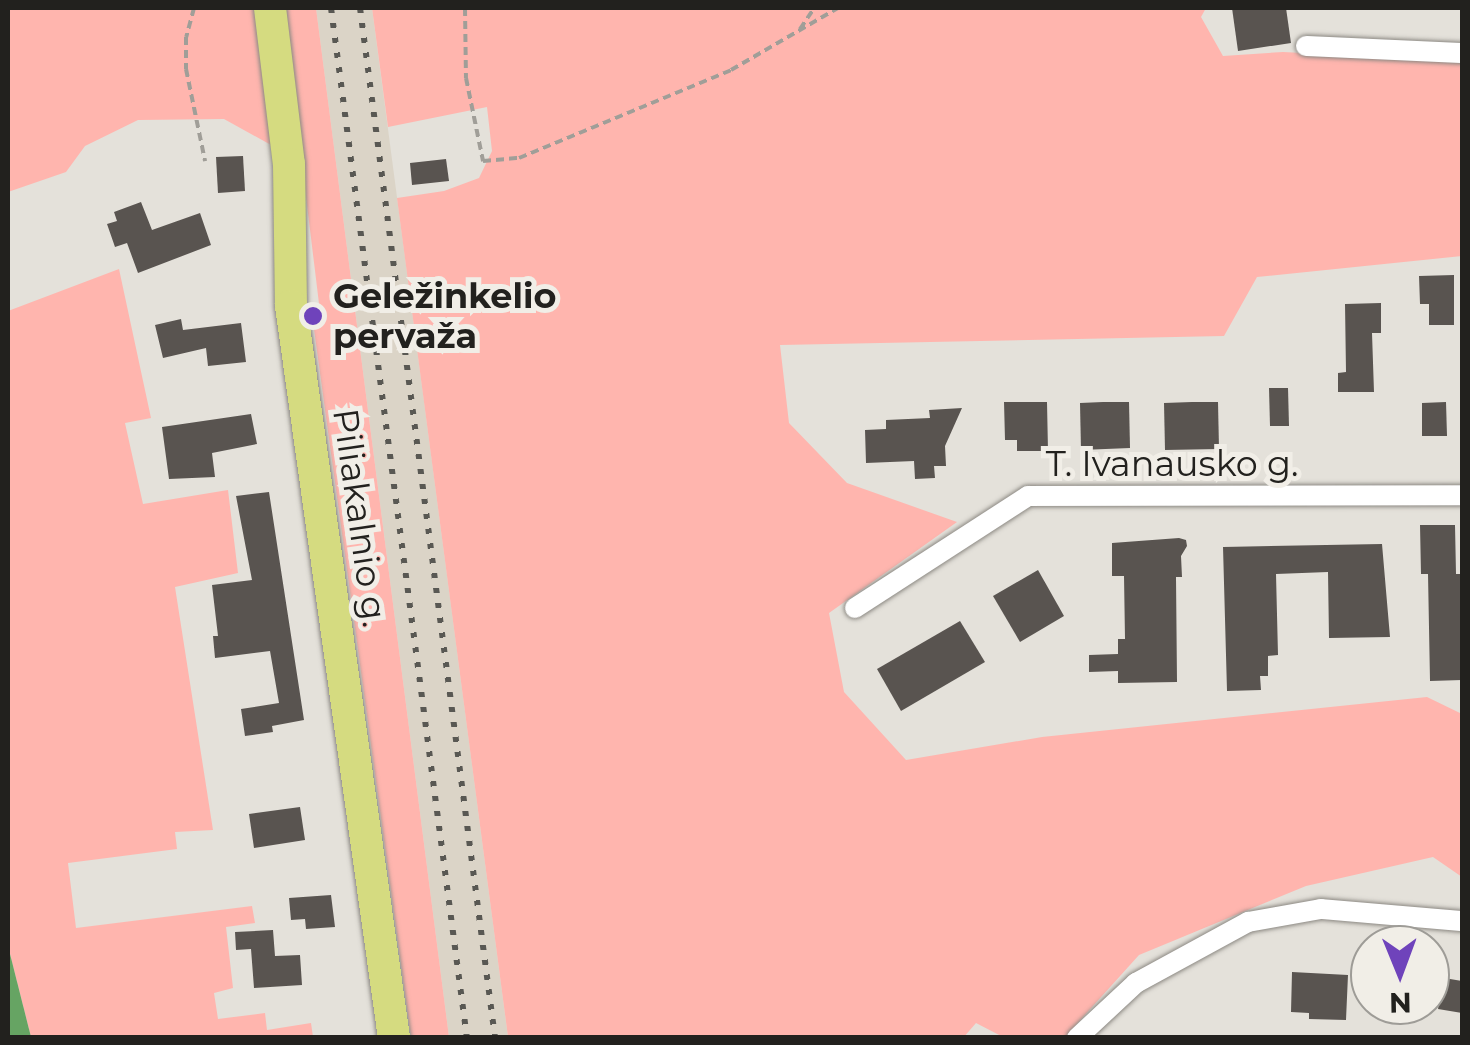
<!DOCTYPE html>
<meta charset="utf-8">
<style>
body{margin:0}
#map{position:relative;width:1470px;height:1045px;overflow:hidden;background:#e4e1da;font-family:Montserrat,sans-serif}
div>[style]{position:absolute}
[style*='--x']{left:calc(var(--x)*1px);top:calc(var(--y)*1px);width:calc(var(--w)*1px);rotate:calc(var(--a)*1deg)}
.built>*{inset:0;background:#dbd4c7}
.green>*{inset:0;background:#ffb5ae}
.water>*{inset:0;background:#66a463}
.building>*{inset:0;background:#595450}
.path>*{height:4px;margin-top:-2px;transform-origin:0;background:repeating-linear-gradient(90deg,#a09e98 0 8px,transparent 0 13px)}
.roads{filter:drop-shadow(0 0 2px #8c8983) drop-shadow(0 0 2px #8c8983)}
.street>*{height:20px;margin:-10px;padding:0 10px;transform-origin:10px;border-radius:10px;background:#fff}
.primary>*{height:32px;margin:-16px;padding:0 16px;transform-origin:16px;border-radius:16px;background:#d5db80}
.rail>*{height:6px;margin-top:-3px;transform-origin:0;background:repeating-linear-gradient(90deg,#595853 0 5px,transparent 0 15px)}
.dots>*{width:28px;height:28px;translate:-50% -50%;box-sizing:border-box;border:5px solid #f1eee7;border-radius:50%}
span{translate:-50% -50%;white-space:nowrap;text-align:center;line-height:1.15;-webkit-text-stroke:10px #f1eee7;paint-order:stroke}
.poi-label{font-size:35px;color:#22211e;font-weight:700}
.left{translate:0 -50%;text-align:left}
.street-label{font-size:35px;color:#22211e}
.frame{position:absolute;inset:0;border:10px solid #22211e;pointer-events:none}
.north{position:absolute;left:1350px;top:925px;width:100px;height:100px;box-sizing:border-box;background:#f1eee7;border:2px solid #9e9c97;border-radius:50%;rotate:179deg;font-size:28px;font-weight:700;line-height:40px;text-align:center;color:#22211e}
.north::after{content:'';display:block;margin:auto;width:35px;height:45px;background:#6f43bb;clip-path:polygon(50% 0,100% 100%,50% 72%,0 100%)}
</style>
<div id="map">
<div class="built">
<div style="clip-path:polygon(316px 8px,372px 8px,508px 1037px,449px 1037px)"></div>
</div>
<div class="green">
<div style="clip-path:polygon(8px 8px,254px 8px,271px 145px,224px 119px,138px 120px,85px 146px,66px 172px,8px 192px)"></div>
<div style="clip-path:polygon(283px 8px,316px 8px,449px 1037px,411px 1037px,313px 322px,321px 320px)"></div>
<div style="clip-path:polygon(372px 8px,1206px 8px,1201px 17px,1223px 56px,1283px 52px,1462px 61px,1462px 256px,1257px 277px,1224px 336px,780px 345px,789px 423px,847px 483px,957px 522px,829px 613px,844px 692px,906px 760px,1042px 737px,1427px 697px,1462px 714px,1462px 877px,1433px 857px,1306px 886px,1139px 955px,1065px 1037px,1003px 1037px,976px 1023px,963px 1038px,508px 1037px,397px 198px,444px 191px,479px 178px,492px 151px,487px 107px,388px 127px)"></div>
<div style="clip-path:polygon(119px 269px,151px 418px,125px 423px,143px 504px,228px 490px,238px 573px,175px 587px,213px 830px,175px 832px,177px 849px,68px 863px,76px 928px,252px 906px,255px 923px,226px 927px,233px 988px,214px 993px,218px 1019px,265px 1013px,267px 1030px,311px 1023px,313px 1037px,31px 1037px,8px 946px,8px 311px)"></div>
</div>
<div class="water">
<div style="clip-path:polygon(8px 946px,31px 1037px,8px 1037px)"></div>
</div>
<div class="building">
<div style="clip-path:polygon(1232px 8px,1286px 8px,1291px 43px,1238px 51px)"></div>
<div style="clip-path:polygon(243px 156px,245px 191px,218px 193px,216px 157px)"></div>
<div style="clip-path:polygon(446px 159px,449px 181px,412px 185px,410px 163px)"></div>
<div style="clip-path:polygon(141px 202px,152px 230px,200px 213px,211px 245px,138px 273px,127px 243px,115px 247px,107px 224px,117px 221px,114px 212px)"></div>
<div style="clip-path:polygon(1454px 275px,1454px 325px,1429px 325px,1429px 304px,1420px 304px,1419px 276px)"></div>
<div style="clip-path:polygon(1381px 303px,1381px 333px,1372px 333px,1374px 392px,1338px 392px,1338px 373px,1346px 372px,1345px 304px)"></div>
<div style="clip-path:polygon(181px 319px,183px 330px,241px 323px,246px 362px,208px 366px,206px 348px,163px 358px,155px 325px)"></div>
<div style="clip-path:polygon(1269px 388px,1288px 388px,1289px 426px,1270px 426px)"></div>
<div style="clip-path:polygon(1004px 402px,1047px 402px,1048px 451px,1017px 451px,1017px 440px,1005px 440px)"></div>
<div style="clip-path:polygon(1103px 402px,1129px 402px,1130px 448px,1081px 450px,1080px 403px)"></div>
<div style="clip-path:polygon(1192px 402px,1218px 402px,1219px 449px,1165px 450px,1164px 403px)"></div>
<div style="clip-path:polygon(1446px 402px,1447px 436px,1422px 436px,1422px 403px)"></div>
<div style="clip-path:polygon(962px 408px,945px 446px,946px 466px,934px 466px,935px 478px,915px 479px,914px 461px,866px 463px,865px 430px,886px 429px,886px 420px,930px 418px,929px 410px)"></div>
<div style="clip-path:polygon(251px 414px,257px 444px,212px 453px,215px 477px,169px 479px,162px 427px)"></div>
<div style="clip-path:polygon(269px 492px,304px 720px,272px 726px,273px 732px,245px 736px,241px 709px,279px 703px,270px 651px,215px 658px,213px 636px,218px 636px,212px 585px,252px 580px,236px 496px)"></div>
<div style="clip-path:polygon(1420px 525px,1455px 525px,1456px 574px,1462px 574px,1462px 680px,1430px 681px,1428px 574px,1421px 574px)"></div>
<div style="clip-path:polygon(1179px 538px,1186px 540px,1187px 546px,1181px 556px,1182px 577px,1176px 577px,1177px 682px,1118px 683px,1118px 671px,1089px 672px,1089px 655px,1118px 654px,1118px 639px,1125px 639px,1124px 576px,1112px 576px,1112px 543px)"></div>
<div style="clip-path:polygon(1382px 544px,1390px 637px,1329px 638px,1328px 572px,1276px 574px,1278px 655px,1268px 656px,1268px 676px,1260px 676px,1261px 690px,1227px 691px,1223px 547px)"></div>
<div style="clip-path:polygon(1038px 570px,1064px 616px,1020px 642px,993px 596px)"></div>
<div style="clip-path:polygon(960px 621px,985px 662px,901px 711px,877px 669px)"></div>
<div style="clip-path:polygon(300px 807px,305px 840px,254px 848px,249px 814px)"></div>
<div style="clip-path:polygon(331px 895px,335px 927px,306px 929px,305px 919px,291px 920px,289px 898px)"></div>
<div style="clip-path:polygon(273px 930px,275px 956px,300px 955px,302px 985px,254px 988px,251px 949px,236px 950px,235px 932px)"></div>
<div style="clip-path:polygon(1292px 972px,1348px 975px,1346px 1020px,1309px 1019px,1309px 1013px,1291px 1012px)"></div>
<div style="clip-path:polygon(1444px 978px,1462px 981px,1462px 1013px,1438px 1009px)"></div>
</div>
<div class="path">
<div style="--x:194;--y:8;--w:30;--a:105"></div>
<div style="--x:186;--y:37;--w:32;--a:90"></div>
<div style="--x:186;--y:69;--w:94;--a:78.3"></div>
<div style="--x:465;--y:8;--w:70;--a:89.2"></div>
<div style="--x:466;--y:78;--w:85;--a:78.4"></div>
<div style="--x:483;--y:161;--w:36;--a:-5"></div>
<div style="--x:519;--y:158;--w:230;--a:-22.5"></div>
<div style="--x:731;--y:70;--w:124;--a:-30.1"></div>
<div style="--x:800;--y:29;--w:25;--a:-56"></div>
</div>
<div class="roads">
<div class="street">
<div style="--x:1306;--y:46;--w:156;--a:2.6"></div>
<div style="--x:855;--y:608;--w:206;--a:-32.9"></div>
<div style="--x:1028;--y:496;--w:434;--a:-0.1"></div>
<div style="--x:1077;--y:1038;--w:81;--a:-43"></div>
<div style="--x:1136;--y:983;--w:128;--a:-28.6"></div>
<div style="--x:1248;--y:922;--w:74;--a:-10.1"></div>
<div style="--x:1321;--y:909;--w:142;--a:4.9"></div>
</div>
<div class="primary">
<div style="--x:270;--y:8;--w:157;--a:83.1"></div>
<div style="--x:289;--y:164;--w:142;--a:89.2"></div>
<div style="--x:291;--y:306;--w:739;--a:81.99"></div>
</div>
</div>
<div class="rail">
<div style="--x:331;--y:8;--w:1039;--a:82.48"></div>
<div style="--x:360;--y:8;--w:1039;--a:82.53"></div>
</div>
<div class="dots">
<div style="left:313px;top:316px;background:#6f43bb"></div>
</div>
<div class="poi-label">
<span class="left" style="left:333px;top:316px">Geležinkelio<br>pervaža</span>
</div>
<div class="street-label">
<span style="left:1172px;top:464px">T. Ivanausko g.</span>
<span style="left:360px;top:518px;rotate:82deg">Piliakalnio g.</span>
</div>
<div class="frame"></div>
<div class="north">N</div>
</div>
